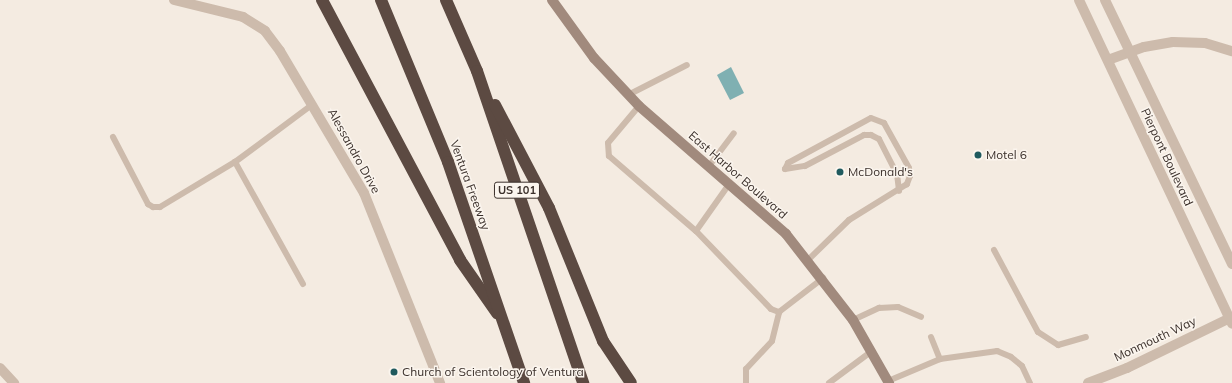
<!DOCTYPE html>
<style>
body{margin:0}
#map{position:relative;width:1232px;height:383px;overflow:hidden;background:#f4ebe1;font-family:Mulish,sans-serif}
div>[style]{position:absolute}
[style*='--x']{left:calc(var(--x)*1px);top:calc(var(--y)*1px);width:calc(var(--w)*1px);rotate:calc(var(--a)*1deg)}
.water>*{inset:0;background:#7fb0b2}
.service>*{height:6px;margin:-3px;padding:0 3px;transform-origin:3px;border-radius:3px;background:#cdbbac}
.minor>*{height:10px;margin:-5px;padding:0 5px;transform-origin:5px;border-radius:5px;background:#cdbbac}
.tertiary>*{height:10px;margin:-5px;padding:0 5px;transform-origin:5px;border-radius:5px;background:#cdbbac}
.secondary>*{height:10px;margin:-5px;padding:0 5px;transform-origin:5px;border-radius:5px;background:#a18a7d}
.motorway>*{height:12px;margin:-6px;padding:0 6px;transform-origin:6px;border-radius:6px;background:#5c4a42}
.dots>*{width:11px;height:11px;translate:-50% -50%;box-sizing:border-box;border:2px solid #fbf5ee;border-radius:50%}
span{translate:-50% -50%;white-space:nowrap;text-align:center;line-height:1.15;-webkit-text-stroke:3px #fbf5ee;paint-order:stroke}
.shield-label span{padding:1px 3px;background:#fbf5ee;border:1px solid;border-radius:3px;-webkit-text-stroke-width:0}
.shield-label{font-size:11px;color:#3b302b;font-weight:700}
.street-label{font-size:12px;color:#3b302b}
.poi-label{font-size:12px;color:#3b302b}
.left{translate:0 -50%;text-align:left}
</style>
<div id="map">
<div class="water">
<div style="clip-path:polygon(731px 67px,744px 93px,730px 100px,717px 75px)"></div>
</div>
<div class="service">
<div style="--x:628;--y:95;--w:66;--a:-27"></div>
<div style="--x:639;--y:106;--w:48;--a:130"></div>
<div style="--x:608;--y:143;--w:13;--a:86"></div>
<div style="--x:609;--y:156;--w:115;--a:40.8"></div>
<div style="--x:696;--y:231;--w:108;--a:46.1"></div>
<div style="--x:771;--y:309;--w:9;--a:21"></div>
<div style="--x:779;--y:312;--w:56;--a:-37.7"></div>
<div style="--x:113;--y:137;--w:76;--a:62.4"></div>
<div style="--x:148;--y:204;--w:6;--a:31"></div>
<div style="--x:153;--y:207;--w:7;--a:0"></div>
<div style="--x:160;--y:207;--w:87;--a:-31"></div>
<div style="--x:709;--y:166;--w:41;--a:-52.9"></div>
<div style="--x:785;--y:169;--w:7;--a:-63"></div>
<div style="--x:788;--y:163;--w:94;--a:-28.5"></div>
<div style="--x:871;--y:118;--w:14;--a:21"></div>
<div style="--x:884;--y:123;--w:51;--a:60.9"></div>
<div style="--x:909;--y:168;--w:8;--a:83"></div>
<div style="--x:910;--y:176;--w:9;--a:111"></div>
<div style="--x:907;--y:184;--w:68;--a:148.2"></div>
<div style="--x:849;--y:220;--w:57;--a:135.7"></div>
<div style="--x:785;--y:169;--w:20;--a:-9"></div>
<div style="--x:805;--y:166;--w:67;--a:-27.7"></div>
<div style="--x:864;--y:135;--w:7;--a:0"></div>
<div style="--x:871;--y:135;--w:9;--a:27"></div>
<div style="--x:879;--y:139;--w:39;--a:63"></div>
<div style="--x:897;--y:174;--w:17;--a:83"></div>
<div style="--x:696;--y:231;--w:59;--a:-54.7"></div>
<div style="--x:994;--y:250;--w:93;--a:61.8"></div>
<div style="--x:1038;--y:332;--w:24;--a:33"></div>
<div style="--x:1058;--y:345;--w:29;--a:-16"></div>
<div style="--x:303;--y:284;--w:140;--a:-119.1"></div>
<div style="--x:235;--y:162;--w:97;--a:-36.6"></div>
<div style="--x:853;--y:320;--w:29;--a:-25"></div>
<div style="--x:879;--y:308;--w:19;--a:-3"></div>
<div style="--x:898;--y:307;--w:25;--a:23"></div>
<div style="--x:931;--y:337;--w:24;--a:68"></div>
<div style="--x:888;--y:381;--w:56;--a:-22.9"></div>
<div style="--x:940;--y:359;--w:58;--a:-8"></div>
<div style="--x:997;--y:351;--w:15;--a:23"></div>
<div style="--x:1011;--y:357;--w:14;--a:39"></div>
<div style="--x:1022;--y:366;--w:19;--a:65"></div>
<div style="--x:746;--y:383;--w:14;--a:-90"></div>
<div style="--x:746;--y:369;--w:38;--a:-47"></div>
<div style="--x:772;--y:341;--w:30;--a:-76"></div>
<div style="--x:829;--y:383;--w:54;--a:-36.7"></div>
</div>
<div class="minor">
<div style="--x:174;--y:0;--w:71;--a:13.8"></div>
<div style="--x:243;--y:17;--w:26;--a:32"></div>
<div style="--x:265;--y:31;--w:25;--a:53"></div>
<div style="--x:280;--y:51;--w:165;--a:59.4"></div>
<div style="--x:364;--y:193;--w:205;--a:68.2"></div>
<div style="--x:1108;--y:60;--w:38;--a:-20"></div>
<div style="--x:1144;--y:47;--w:29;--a:-10"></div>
<div style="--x:1173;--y:42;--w:32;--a:2"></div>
<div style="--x:1205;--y:43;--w:28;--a:17"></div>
<div style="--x:0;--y:368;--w:21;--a:47"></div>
<div style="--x:1088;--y:383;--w:42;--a:-21"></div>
<div style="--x:1127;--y:368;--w:117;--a:-25.9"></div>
</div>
<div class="tertiary">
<div style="--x:1079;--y:0;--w:358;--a:64.7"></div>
<div style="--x:1105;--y:0;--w:293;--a:64.3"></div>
</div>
<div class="secondary">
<div style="--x:552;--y:0;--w:72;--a:54.1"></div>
<div style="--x:594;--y:58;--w:66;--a:46.8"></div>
<div style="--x:639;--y:106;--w:195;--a:41"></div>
<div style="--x:786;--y:234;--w:109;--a:52.1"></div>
<div style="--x:853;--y:320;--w:73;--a:60.3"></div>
</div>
<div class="motorway">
<div style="--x:322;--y:0;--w:294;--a:62"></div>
<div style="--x:460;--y:260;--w:65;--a:55.1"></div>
<div style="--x:381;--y:0;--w:175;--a:67.5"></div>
<div style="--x:448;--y:162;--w:234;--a:71"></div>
<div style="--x:446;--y:0;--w:77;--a:66.4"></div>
<div style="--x:477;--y:71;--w:330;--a:71.2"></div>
<div style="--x:495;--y:105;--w:116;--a:62.3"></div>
<div style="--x:549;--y:208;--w:144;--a:67.9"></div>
<div style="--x:603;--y:341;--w:50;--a:56.3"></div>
</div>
<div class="dots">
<div style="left:978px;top:155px;background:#1f5a5e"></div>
<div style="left:840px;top:172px;background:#1f5a5e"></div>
<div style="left:394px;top:372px;background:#1f5a5e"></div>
</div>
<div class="shield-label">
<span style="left:517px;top:190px">US 101</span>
</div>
<div class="street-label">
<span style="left:354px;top:151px;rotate:61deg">Alessandro Drive</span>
<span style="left:1167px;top:157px;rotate:65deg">Pierpont Boulevard</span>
<span style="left:738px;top:175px;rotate:41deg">East Harbor Boulevard</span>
<span style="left:470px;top:185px;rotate:70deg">Ventura Freeway</span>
<span style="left:1155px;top:339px;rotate:-25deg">Monmouth Way</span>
</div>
<div class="poi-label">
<span class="left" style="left:986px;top:155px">Motel 6</span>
<span class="left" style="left:848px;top:172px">McDonald's</span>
<span class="left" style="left:402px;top:372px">Church of Scientology of Ventura</span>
</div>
</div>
